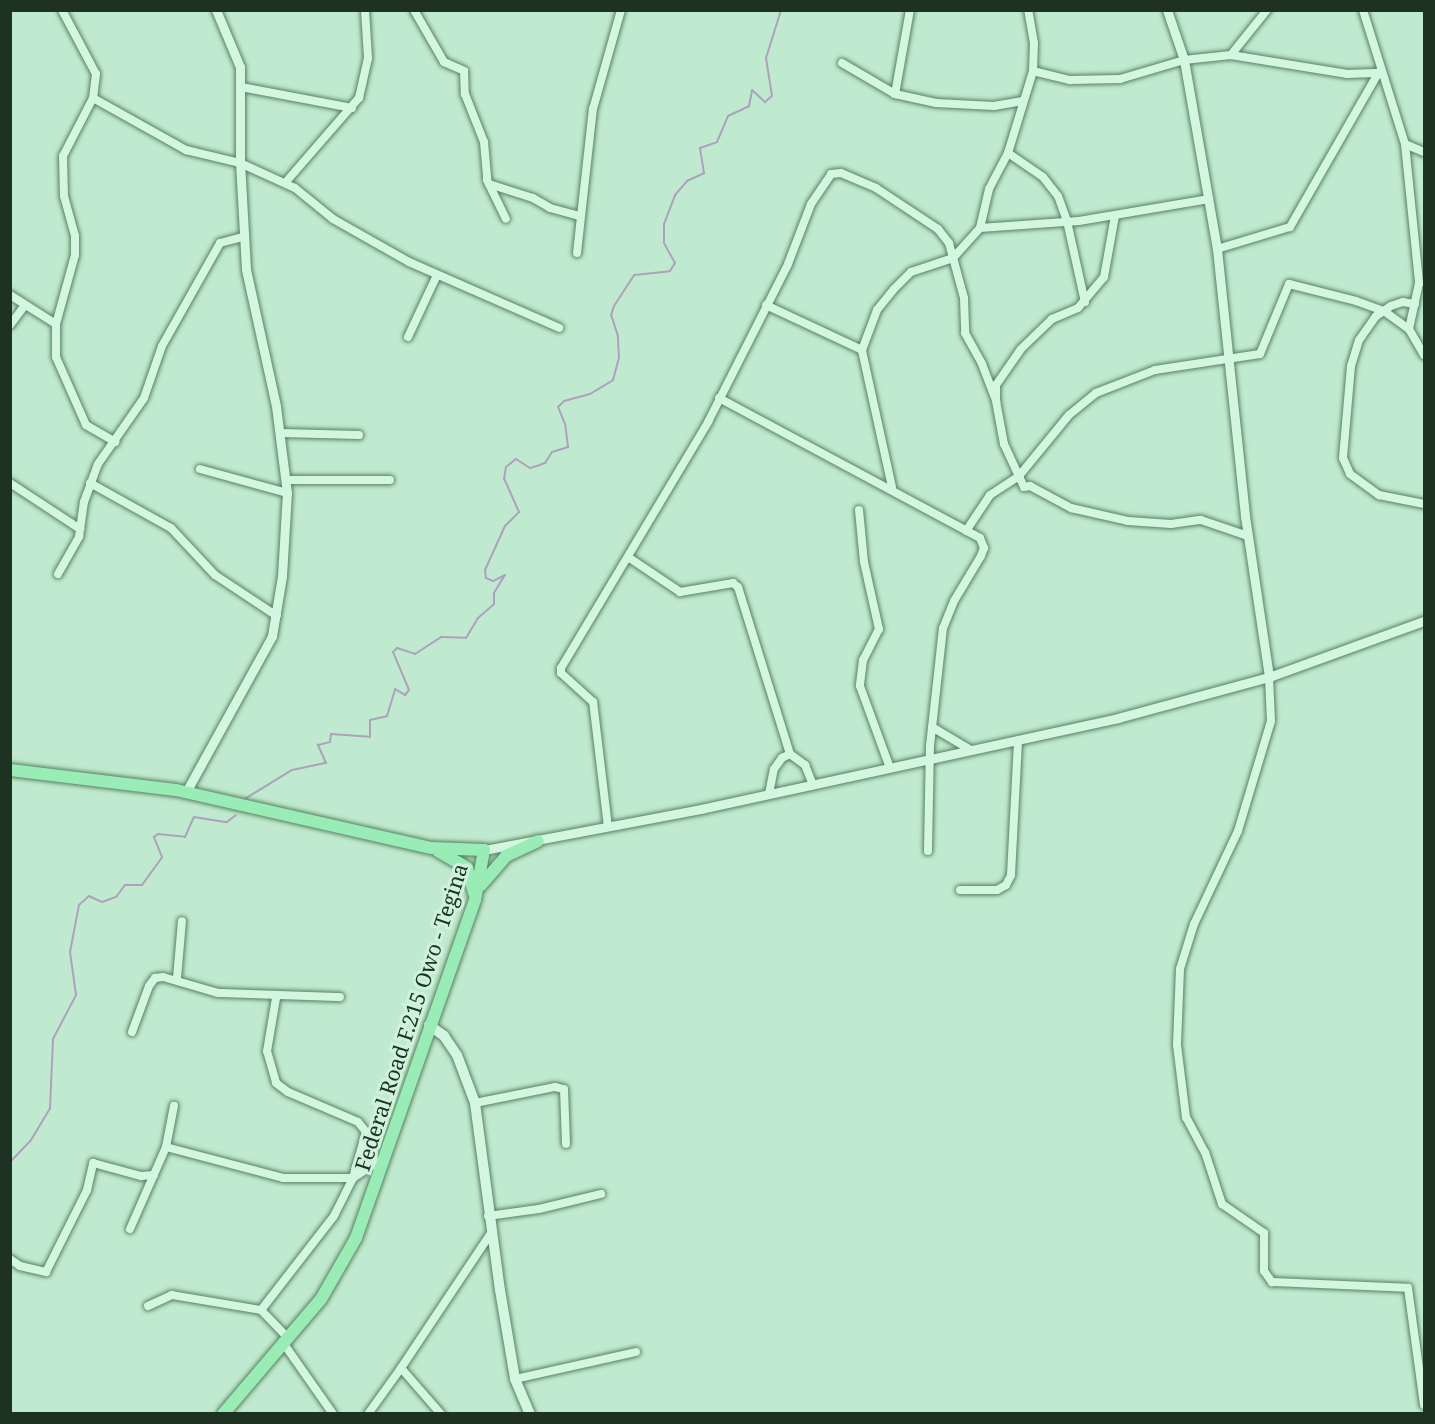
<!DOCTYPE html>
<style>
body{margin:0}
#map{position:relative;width:1435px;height:1424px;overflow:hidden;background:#c0eacf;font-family:"Noto Serif",serif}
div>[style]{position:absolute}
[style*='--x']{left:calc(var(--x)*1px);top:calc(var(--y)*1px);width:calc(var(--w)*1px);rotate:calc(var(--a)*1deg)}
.stream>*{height:2px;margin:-1px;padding:0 1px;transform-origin:1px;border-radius:1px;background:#aca2bc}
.roads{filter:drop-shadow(0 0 2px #598161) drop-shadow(0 0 2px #598161)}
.minor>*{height:8px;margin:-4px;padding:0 4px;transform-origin:4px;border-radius:4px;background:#d2f6df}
.tertiary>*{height:9px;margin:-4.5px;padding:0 4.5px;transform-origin:4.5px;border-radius:4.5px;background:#d2f6df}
.secondary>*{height:10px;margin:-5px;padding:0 5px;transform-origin:5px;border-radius:5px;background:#d2f6df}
.primary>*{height:12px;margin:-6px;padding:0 6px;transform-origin:6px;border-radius:6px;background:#99ecb6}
span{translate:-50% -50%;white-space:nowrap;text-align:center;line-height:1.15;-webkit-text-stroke:6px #cff2dc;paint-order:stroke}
.street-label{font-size:21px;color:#1d3220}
.frame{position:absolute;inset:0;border:12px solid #1d3220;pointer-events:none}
</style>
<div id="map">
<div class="stream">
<div style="--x:243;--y:800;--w:57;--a:-31.5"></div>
<div style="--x:292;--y:770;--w:35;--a:-12"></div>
<div style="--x:326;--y:763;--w:20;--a:-114"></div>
<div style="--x:318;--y:745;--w:12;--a:-14"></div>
<div style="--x:330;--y:742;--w:8;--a:-83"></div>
<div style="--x:331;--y:734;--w:39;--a:4"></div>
<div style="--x:370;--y:737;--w:17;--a:-90"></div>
<div style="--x:370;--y:720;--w:17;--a:-13"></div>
<div style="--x:387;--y:716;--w:28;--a:-73"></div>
<div style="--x:395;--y:689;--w:12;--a:31"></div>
<div style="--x:405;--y:695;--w:6;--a:-51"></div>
<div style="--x:409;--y:690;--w:41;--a:-112.8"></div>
<div style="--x:393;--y:652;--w:6;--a:-45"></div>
<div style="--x:397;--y:648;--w:19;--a:18"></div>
<div style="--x:415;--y:654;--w:31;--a:-33"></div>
<div style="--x:441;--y:637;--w:25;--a:2"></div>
<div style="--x:466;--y:638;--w:23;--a:-59"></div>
<div style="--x:478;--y:618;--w:21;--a:-41"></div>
<div style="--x:494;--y:604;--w:11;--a:-90"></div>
<div style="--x:494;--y:593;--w:21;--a:-59"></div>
<div style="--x:505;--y:575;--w:13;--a:153"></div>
<div style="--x:493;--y:581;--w:8;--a:-157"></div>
<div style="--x:486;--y:578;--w:8;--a:-97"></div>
<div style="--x:485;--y:570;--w:48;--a:-65.6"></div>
<div style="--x:505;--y:526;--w:20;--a:-45"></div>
<div style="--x:519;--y:512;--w:36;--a:-114"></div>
<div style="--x:504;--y:479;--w:12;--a:-81"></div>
<div style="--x:506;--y:467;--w:13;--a:-39"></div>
<div style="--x:516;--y:459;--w:17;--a:33"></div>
<div style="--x:530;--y:468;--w:7;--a:-16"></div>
<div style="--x:537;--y:466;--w:9;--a:-21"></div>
<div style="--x:545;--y:463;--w:13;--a:-58"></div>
<div style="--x:552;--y:452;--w:17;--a:-17"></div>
<div style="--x:568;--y:447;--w:23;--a:-97"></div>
<div style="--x:565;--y:424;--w:18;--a:-112"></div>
<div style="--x:558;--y:407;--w:8;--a:-45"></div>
<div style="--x:564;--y:401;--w:27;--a:-15"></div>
<div style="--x:590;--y:394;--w:27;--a:-31"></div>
<div style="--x:613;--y:380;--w:23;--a:-75"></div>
<div style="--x:619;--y:358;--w:22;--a:-93"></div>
<div style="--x:618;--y:336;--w:22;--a:-108"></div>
<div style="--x:611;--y:315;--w:9;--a:-72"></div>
<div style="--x:614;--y:306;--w:37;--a:-57"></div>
<div style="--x:634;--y:275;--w:36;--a:-6"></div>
<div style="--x:670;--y:271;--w:9;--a:-58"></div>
<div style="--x:675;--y:263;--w:23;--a:-119"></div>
<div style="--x:664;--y:243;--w:19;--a:-90"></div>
<div style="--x:664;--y:224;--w:31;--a:-69"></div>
<div style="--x:675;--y:195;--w:18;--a:-49"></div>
<div style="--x:687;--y:181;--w:19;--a:-25"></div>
<div style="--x:704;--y:173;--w:25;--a:-99"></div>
<div style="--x:700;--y:148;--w:18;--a:-19"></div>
<div style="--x:717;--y:142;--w:28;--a:-67"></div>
<div style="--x:728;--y:116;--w:23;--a:-25"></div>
<div style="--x:749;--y:106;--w:16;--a:-79"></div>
<div style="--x:752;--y:90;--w:18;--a:43"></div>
<div style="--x:765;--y:102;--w:9;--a:-41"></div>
<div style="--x:772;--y:96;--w:38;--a:-99"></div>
<div style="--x:766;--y:58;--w:50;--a:-72.6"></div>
<div style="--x:10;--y:1162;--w:30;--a:-46"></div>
<div style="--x:31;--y:1140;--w:37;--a:-59"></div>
<div style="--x:50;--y:1108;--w:69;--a:-87.5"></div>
<div style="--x:53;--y:1039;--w:50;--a:-62.4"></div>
<div style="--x:76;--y:995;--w:43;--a:-97.9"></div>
<div style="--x:70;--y:952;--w:48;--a:-79.2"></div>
<div style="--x:79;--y:905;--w:13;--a:-42"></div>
<div style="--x:89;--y:896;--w:14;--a:25"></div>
<div style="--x:102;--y:902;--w:15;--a:-20"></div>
<div style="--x:116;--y:897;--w:15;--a:-53"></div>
<div style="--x:125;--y:885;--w:17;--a:0"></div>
<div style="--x:142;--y:885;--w:34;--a:-54"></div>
<div style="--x:162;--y:857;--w:22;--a:-112"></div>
<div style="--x:154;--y:837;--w:5;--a:-37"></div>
<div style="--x:158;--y:834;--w:27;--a:6"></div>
<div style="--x:185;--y:837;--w:22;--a:-66"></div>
<div style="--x:194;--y:817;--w:33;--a:9"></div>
<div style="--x:227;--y:822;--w:11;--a:-38"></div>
</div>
<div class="roads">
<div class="minor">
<div style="--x:62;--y:10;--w:72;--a:62"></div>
<div style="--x:96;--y:74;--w:24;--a:97"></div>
<div style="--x:93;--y:98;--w:65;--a:117.3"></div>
<div style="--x:63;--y:156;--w:40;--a:88.6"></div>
<div style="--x:64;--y:196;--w:41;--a:74.6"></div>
<div style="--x:75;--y:236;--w:19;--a:90"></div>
<div style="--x:75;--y:255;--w:72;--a:105.4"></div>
<div style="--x:56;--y:324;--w:33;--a:90"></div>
<div style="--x:56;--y:357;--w:74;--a:66.2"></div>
<div style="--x:86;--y:425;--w:34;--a:30"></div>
<div style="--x:414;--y:10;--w:60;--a:60"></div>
<div style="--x:444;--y:62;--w:22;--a:24"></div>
<div style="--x:464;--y:71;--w:23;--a:88"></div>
<div style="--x:465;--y:94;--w:52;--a:68.4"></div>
<div style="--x:484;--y:142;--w:38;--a:85"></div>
<div style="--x:487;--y:180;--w:43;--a:64"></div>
<div style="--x:1363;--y:10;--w:140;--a:72.6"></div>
<div style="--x:1405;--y:144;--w:140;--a:84.2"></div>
<div style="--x:1419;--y:283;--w:47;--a:102.3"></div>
<div style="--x:1409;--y:329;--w:30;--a:60"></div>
<div style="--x:1231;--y:55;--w:58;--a:-51.3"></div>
<div style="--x:842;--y:63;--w:61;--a:30.3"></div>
<div style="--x:895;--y:94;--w:42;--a:12.4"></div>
<div style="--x:936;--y:103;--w:58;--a:3"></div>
<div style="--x:994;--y:106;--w:29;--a:-10"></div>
<div style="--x:1033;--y:71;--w:38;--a:14"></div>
<div style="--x:1070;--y:80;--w:50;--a:-1.1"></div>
<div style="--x:1120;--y:79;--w:67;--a:-16.5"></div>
<div style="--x:1184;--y:60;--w:47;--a:-6.1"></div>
<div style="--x:1231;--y:55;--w:118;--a:9.3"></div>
<div style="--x:1347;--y:74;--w:34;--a:-2"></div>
<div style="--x:241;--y:87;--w:113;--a:10.7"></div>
<div style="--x:895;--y:94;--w:85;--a:-79.9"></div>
<div style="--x:93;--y:98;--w:107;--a:29.2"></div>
<div style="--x:186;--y:150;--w:56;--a:13.5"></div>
<div style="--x:240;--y:163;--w:60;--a:24.4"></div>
<div style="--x:295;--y:188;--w:49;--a:39.2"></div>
<div style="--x:333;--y:219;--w:87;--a:29.5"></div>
<div style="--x:409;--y:262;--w:164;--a:23.7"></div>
<div style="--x:1405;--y:144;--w:21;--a:23"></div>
<div style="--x:1008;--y:153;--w:42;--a:34.4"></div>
<div style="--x:1043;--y:177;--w:24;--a:52"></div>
<div style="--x:1058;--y:196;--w:27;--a:70"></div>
<div style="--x:1067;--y:221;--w:83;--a:77.5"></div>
<div style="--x:285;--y:183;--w:113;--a:-49"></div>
<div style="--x:359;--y:98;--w:41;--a:-77.3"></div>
<div style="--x:368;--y:58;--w:48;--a:-93.6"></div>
<div style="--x:489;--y:184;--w:46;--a:17.7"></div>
<div style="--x:533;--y:198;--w:20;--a:30"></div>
<div style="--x:550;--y:208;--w:31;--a:15"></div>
<div style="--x:980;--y:228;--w:99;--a:-4"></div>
<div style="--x:1079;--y:221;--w:132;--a:-9.6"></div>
<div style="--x:1217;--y:249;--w:76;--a:-16.8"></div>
<div style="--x:1290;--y:227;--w:175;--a:-60.2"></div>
<div style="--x:577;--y:253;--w:145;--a:-83.7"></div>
<div style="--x:593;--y:109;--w:103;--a:-74.2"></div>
<div style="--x:10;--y:295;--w:54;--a:32.2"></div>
<div style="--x:1415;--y:304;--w:12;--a:-171"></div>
<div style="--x:1403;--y:302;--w:13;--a:162"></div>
<div style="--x:1391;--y:306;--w:18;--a:146"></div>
<div style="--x:1376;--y:316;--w:29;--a:125"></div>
<div style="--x:1359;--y:340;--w:27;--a:107"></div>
<div style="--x:1351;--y:366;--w:92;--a:95"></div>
<div style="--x:1343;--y:458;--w:17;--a:66"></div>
<div style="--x:1350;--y:474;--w:36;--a:36"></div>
<div style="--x:1379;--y:495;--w:46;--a:11.3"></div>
<div style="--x:766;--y:305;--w:106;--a:25.1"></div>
<div style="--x:10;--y:325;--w:25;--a:-53"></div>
<div style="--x:408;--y:337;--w:68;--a:-64.9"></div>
<div style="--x:996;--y:397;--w:12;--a:-90"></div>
<div style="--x:996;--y:385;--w:44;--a:-55.2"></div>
<div style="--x:1021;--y:349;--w:43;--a:-44.1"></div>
<div style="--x:1052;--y:319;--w:28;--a:-23"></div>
<div style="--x:1078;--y:308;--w:40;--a:-50"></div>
<div style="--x:1104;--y:277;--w:62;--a:-79.8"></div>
<div style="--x:719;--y:398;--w:296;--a:28.2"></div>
<div style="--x:980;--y:538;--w:11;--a:68"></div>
<div style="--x:984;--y:548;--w:9;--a:111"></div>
<div style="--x:981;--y:556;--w:52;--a:121"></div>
<div style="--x:954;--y:601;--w:29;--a:112"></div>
<div style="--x:943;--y:628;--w:118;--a:96.3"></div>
<div style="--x:930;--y:745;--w:106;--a:91.1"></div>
<div style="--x:281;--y:433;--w:78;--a:1.5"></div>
<div style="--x:200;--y:469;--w:90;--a:15.4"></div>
<div style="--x:286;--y:480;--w:104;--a:0"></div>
<div style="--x:10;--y:483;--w:84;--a:33.3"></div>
<div style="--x:90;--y:483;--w:93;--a:29.1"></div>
<div style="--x:171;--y:528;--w:64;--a:46.9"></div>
<div style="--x:215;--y:575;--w:74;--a:33.5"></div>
<div style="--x:892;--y:487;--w:140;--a:-102.4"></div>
<div style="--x:862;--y:350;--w:43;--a:-69.4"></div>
<div style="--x:877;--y:310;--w:27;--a:-51"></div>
<div style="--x:894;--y:289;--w:24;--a:-45"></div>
<div style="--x:911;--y:272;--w:44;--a:-18.4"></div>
<div style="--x:953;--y:258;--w:40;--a:-48"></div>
<div style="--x:980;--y:228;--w:40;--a:-77"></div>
<div style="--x:989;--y:189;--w:41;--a:-62.2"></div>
<div style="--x:1008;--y:153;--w:86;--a:-73"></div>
<div style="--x:1033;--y:71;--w:28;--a:-88"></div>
<div style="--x:1034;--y:43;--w:34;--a:-100"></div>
<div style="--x:859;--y:510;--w:52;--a:84.5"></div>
<div style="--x:864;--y:562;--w:69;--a:77.4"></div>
<div style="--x:879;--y:629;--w:35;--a:117"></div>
<div style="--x:863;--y:660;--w:26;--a:97"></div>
<div style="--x:860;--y:686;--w:87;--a:69.9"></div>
<div style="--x:966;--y:531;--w:43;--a:-56.3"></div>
<div style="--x:990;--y:495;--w:35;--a:-33"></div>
<div style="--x:1019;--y:476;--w:79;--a:-50.7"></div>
<div style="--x:1069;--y:415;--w:35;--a:-39"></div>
<div style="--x:1096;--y:393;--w:63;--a:-21.3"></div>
<div style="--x:1155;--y:370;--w:106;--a:-8.7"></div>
<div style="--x:1260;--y:354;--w:76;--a:-67.5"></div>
<div style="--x:1289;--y:284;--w:69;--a:14.2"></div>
<div style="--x:1356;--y:301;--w:30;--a:20"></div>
<div style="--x:1384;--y:311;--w:31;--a:36"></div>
<div style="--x:628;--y:557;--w:63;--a:33.9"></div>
<div style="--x:680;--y:592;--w:54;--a:-9.6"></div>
<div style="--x:733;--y:583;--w:6;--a:39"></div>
<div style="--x:738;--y:587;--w:175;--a:72.7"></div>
<div style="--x:58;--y:574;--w:43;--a:-60.4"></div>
<div style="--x:79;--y:537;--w:35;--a:-82"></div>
<div style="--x:84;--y:502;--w:40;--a:-69.8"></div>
<div style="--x:98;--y:464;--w:80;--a:-55.1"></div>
<div style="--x:144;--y:398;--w:55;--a:-70.9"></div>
<div style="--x:162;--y:346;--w:118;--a:-60.6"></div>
<div style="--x:220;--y:243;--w:24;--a:-15"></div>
<div style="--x:1269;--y:677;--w:44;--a:87.4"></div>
<div style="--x:1271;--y:721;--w:115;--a:106.7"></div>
<div style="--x:1238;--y:831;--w:103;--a:115.3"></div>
<div style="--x:1194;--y:924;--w:47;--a:107.3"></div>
<div style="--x:1180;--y:969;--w:76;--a:92.3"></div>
<div style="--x:1177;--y:1045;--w:73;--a:82.9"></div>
<div style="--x:1186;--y:1117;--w:40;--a:62"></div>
<div style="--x:1205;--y:1152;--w:55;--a:71.9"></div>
<div style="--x:1222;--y:1204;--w:51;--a:34.6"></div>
<div style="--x:1264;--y:1233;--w:38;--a:90"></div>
<div style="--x:1264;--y:1271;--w:14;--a:54"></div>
<div style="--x:1272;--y:1282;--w:136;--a:2.5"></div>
<div style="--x:1408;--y:1288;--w:118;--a:82.2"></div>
<div style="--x:932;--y:727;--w:43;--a:30.7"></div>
<div style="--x:769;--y:794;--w:25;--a:-79"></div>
<div style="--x:774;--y:769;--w:14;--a:-54"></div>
<div style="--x:782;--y:758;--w:9;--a:-27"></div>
<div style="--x:790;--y:754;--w:19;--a:36"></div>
<div style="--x:805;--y:765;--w:22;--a:68"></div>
<div style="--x:608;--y:827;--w:126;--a:-96.8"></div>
<div style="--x:593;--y:702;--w:43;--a:-137.8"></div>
<div style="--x:561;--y:673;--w:5;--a:-90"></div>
<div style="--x:561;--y:668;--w:287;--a:-59.1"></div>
<div style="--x:708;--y:422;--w:177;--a:-63.1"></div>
<div style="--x:788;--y:264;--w:64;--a:-69"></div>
<div style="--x:811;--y:204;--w:36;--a:-56"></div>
<div style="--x:831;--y:174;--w:10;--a:-6"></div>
<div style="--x:841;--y:173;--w:38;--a:23"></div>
<div style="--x:876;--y:188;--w:74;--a:33.5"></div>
<div style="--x:938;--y:229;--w:18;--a:52"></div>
<div style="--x:949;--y:243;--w:57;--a:74.7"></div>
<div style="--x:964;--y:298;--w:35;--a:88"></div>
<div style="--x:965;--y:333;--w:35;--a:61"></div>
<div style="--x:982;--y:364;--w:40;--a:69"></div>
<div style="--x:996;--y:401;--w:44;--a:79.5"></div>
<div style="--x:1004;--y:444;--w:47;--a:65.1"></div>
<div style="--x:1024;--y:487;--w:6;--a:-9"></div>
<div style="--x:1030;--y:486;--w:47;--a:28.2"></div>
<div style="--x:1071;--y:508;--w:58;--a:12.8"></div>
<div style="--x:1128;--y:521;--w:43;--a:4"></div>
<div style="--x:1171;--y:524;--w:30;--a:-8"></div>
<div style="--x:1201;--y:520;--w:50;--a:18.8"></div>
<div style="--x:960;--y:890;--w:37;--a:0"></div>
<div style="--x:997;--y:890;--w:10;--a:-29"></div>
<div style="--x:1006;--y:885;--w:11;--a:-63"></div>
<div style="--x:1011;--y:875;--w:135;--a:-87"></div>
<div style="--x:177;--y:978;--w:57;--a:-85"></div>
<div style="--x:276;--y:998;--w:54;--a:99.6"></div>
<div style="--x:267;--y:1051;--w:33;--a:74"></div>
<div style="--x:276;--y:1083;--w:15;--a:37"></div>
<div style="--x:288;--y:1092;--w:76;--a:23.2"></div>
<div style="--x:358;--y:1122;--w:13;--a:51"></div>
<div style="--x:366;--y:1132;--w:48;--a:105.8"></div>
<div style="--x:353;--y:1178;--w:42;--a:116.6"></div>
<div style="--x:334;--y:1216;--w:119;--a:127.8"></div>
<div style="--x:261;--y:1310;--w:40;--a:46"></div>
<div style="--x:132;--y:1032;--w:49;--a:-69.7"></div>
<div style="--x:149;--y:986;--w:10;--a:-53"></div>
<div style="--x:155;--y:978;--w:8;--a:-7"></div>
<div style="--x:163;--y:977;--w:57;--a:16.2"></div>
<div style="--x:218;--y:993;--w:122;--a:1.9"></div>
<div style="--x:475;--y:1103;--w:82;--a:-11.3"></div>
<div style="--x:555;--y:1087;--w:9;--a:13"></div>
<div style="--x:564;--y:1089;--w:55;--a:87.9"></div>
<div style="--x:166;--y:1147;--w:121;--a:14.8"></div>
<div style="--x:283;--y:1178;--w:70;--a:0"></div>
<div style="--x:353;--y:1178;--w:38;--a:-33"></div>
<div style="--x:488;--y:1216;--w:51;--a:-7.8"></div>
<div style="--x:539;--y:1209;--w:64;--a:-13.6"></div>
<div style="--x:130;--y:1229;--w:90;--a:-66.3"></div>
<div style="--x:166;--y:1147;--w:42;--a:-79"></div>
<div style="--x:10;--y:1259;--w:12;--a:35"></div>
<div style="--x:20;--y:1266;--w:27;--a:13"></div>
<div style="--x:46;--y:1272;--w:92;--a:-63.4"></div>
<div style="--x:87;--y:1190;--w:28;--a:-77"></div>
<div style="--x:93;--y:1163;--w:50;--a:15.2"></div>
<div style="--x:141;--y:1176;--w:13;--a:-4"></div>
<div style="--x:148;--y:1306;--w:26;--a:-25"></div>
<div style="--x:172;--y:1295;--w:90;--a:9.6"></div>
<div style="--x:284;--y:1344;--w:85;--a:55"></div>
<div style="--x:401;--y:1368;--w:162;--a:-56.3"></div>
<div style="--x:515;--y:1379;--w:124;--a:-12.6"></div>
<div style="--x:368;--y:1414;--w:57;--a:-54.3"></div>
<div style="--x:401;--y:1368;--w:61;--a:49"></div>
</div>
<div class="tertiary">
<div style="--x:1167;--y:10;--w:53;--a:71.2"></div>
<div style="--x:1184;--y:60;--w:192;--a:80.1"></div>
<div style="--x:1217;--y:249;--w:268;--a:84"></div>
<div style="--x:1245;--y:516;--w:163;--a:81.5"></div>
<div style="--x:186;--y:792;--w:178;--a:-61.1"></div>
<div style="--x:272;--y:636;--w:61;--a:-80.5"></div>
<div style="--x:282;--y:576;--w:83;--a:-86.6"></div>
<div style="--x:287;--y:493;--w:88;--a:-97.2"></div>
<div style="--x:276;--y:406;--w:140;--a:-102.4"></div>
<div style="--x:246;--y:269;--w:106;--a:-93.2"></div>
<div style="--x:240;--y:163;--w:96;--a:-90"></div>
<div style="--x:240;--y:67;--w:62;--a:-112.8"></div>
<div style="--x:484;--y:850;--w:221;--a:-10.7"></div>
<div style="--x:701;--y:809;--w:427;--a:-12.3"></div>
<div style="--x:1118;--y:718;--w:156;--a:-15.2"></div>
<div style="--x:1269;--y:677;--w:165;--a:-19.9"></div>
</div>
<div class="secondary">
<div style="--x:429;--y:1025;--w:19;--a:36"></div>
<div style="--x:444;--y:1036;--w:23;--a:56"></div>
<div style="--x:457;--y:1055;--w:51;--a:69.4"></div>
<div style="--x:475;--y:1103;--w:189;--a:82.4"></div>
<div style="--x:500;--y:1290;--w:90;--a:80.4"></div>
<div style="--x:515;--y:1379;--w:38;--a:67"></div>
</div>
<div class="primary">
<div style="--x:10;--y:770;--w:167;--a:6.9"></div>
<div style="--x:176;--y:790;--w:262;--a:12.8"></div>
<div style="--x:432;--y:848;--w:52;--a:2.2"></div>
<div style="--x:484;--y:850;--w:51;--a:100.2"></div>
<div style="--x:475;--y:900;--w:358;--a:109.4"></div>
<div style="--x:356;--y:1238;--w:70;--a:119.8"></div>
<div style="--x:321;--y:1299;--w:151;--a:130.4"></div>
<div style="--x:438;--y:851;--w:34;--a:30"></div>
<div style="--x:467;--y:868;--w:26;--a:74"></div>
<div style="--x:481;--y:885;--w:38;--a:-49"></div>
<div style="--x:506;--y:856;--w:35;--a:-25"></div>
</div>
</div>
<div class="street-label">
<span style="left:411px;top:1017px;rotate:-72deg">Federal Road F.215 Owo - Tegina</span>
</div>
<div class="frame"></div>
</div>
